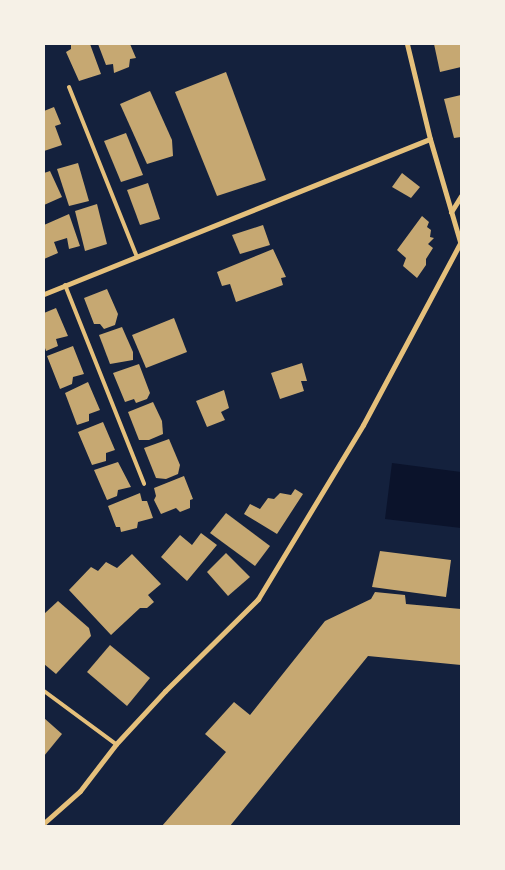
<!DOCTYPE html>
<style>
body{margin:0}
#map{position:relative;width:505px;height:870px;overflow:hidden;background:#14213d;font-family:Arial,sans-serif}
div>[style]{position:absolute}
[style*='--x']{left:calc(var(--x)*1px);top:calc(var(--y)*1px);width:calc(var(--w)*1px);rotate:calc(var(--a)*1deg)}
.water>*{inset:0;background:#0b132b}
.building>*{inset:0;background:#c6a872}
.service>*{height:4px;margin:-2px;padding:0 2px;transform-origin:2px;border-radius:2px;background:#e5c07b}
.minor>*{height:5px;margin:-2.5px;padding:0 2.5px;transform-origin:2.5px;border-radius:2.5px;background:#e5c07b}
span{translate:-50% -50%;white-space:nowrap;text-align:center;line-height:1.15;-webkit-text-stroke:4px #f6f1e7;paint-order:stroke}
.frame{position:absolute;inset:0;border:45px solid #f6f1e7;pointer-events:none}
</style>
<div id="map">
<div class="water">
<div style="clip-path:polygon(392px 463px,461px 472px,461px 528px,385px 519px)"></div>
</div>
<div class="building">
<div style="clip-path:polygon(71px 44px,90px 44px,101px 74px,79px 81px,66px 52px,71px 49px)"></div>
<div style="clip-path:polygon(98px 44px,130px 44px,136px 58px,130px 59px,129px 67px,114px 73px,113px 64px,106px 65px)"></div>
<div style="clip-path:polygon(434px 44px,461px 44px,461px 67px,440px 72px)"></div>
<div style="clip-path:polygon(226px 72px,266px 180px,217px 196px,175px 92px)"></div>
<div style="clip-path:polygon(150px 91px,172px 140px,173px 156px,147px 164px,120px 104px)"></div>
<div style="clip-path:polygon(461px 95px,461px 137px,454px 138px,444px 99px)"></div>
<div style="clip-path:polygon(54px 107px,61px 124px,55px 126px,62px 145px,44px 151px,44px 111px)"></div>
<div style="clip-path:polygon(126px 133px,143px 175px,121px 182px,104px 141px)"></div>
<div style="clip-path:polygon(78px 163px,89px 201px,69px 206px,57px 169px)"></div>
<div style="clip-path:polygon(50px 171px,62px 197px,44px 205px,44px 173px)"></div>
<div style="clip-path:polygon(402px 173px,420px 187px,411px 198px,392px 187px)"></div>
<div style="clip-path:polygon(148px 183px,160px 219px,140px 225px,127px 190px)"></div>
<div style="clip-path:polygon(97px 204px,107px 244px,85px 251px,75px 211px)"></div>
<div style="clip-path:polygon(69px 214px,80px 246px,69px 249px,67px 238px,54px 242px,58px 253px,44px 259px,44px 225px)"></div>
<div style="clip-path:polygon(422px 216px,429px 222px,427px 227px,431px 230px,430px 237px,434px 238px,428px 244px,433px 248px,426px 259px,426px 265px,417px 278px,403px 266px,406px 258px,397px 250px)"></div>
<div style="clip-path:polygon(263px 225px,270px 245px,240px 254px,232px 235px)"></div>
<div style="clip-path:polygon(273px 249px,286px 277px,281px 278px,283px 285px,236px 302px,230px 284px,222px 286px,217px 272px)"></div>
<div style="clip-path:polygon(107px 289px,118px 314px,115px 325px,104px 329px,100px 324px,94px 324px,84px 298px)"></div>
<div style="clip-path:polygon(56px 308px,68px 336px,56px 339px,58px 346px,46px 351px,44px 345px,44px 313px)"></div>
<div style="clip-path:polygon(174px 318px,187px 352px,146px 368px,132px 335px)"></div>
<div style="clip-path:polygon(122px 327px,133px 352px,133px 360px,110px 364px,99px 335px)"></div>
<div style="clip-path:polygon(73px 346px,84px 374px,73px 377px,72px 384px,60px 389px,47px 356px)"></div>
<div style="clip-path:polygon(302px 363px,307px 381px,301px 381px,304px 391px,280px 399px,271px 373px)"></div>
<div style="clip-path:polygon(139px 364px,150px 393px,147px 399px,136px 403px,134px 399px,125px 402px,113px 373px)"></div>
<div style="clip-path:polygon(88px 382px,100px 410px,89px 414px,89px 421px,77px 425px,65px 393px)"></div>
<div style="clip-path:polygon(224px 390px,229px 408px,221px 412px,225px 420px,207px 427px,196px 401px)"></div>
<div style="clip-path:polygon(153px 402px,162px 421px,163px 434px,149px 440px,139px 440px,128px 412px)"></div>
<div style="clip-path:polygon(103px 422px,115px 450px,106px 453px,106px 461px,92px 465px,78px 432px)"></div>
<div style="clip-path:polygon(169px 439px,180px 465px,178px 474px,166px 479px,156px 478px,144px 448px)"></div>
<div style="clip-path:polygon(118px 462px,131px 487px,118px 490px,117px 496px,107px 500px,94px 470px)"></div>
<div style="clip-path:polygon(184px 476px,193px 499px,190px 500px,190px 508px,180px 512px,176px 508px,161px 514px,154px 500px,156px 496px,154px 488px)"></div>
<div style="clip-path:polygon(295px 489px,303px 494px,277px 534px,244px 514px,250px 504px,260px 509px,268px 498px,274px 499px,280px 493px,291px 495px)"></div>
<div style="clip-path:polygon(140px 493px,142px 501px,147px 501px,153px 518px,138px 522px,137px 528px,121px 532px,120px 527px,116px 527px,108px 506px)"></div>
<div style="clip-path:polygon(226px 513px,270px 546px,255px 566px,210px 533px)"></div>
<div style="clip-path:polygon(201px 533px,217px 545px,187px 581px,161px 557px,180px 535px,192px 545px)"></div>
<div style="clip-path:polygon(380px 551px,451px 560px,446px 597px,372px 587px)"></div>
<div style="clip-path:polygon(226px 553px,250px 577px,228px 596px,207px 572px)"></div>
<div style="clip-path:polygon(132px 554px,161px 584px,148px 595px,154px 602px,147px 608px,140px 608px,111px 635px,69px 590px,91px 567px,98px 571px,106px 562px,117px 568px)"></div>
<div style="clip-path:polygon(375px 592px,405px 595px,406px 604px,461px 609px,461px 665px,368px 656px,230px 826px,162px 826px,226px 752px,205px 734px,234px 702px,250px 715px,325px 621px,371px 599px)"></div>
<div style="clip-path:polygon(58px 601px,89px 628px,91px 636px,56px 674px,44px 664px,44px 614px)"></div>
<div style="clip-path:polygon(110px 645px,150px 678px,127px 706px,87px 672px)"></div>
<div style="clip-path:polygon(44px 718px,62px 734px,44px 756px)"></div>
</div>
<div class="service">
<div style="--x:69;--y:87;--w:183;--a:68.2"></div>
<div style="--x:65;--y:285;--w:214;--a:68.3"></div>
<div style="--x:44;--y:691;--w:89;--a:36.4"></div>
</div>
<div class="minor">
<div style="--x:407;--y:44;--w:98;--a:76.4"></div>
<div style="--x:430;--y:139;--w:110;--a:73.7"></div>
<div style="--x:451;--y:212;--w:19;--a:-58"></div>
<div style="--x:44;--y:294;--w:416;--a:-21.9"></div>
<div style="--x:44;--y:823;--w:48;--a:-41.6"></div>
<div style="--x:80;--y:791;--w:59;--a:-52.5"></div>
<div style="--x:116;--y:744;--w:72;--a:-47.2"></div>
<div style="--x:165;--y:691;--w:131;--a:-44.7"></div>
<div style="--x:258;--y:599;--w:203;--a:-58.9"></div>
<div style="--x:363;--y:425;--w:206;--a:-61.9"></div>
</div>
<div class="frame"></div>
</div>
